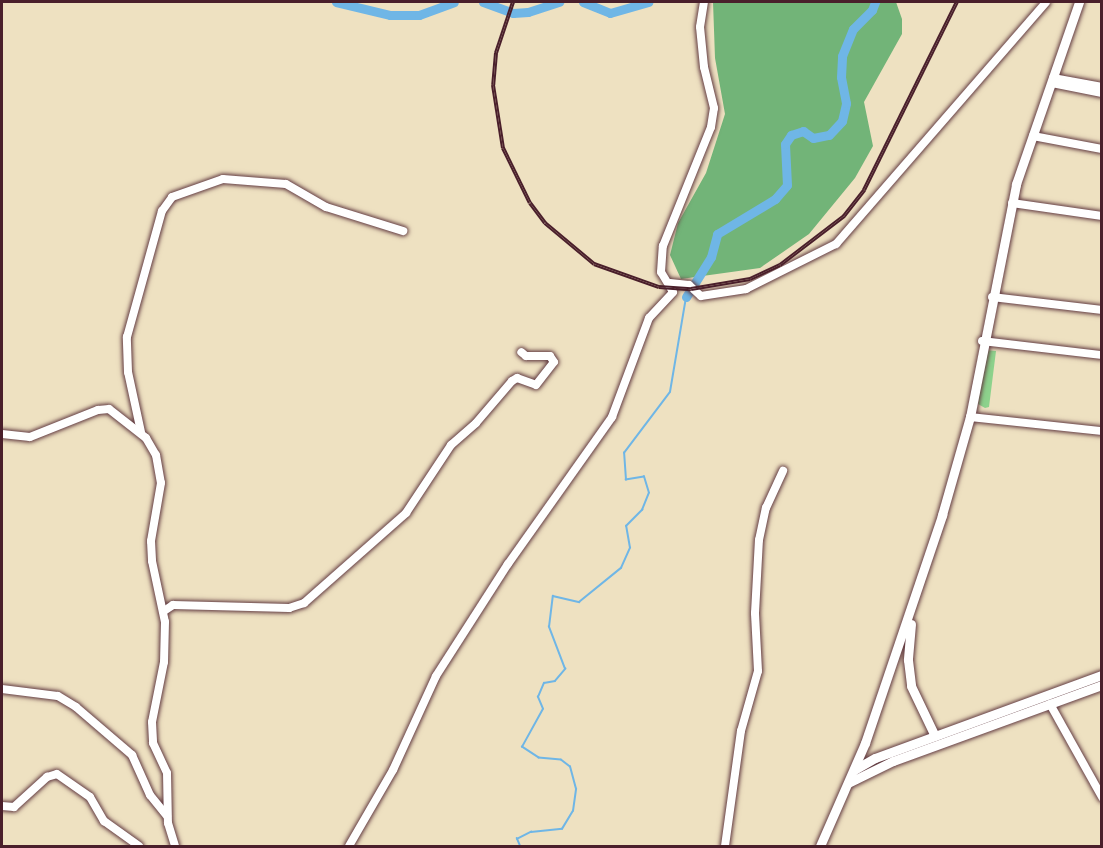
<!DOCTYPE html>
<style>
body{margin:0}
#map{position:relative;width:1103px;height:848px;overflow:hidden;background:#eee1c1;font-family:"Shantell Sans",sans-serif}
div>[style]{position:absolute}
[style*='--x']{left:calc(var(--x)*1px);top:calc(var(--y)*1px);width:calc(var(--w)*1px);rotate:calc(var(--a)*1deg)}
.green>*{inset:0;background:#8dd28c}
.forest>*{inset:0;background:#72b478}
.stream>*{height:1.5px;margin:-0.75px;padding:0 0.75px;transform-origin:0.75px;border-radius:0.75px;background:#6fb6e6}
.river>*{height:9px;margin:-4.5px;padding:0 4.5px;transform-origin:4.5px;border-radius:4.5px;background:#6fb6e6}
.roads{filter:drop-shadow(0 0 2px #633c42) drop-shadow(0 0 2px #633c42)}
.minor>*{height:8px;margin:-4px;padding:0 4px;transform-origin:4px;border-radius:4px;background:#fff}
.major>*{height:9px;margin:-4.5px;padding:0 4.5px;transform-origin:4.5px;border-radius:4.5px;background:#fff}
.rail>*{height:4px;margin-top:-2px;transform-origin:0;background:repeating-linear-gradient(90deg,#fcf5e5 0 4.5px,#4a1f2b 0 9px);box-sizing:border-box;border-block:2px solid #4a1f2b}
span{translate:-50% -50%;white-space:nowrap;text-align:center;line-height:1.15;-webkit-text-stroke:6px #fcf5e5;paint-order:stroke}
.frame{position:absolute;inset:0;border:3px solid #4a1f2b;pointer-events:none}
</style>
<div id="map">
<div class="green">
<div style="clip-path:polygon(985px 350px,996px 351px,989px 407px,985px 408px,978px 404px)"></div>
</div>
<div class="forest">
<div style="clip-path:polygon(713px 2px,896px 2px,902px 19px,902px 34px,864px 102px,873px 146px,855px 178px,809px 234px,760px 268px,681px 279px,670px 255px,678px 223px,706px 173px,725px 114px,715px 58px)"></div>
</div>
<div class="stream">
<div style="--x:520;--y:846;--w:8;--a:-113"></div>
<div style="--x:517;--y:839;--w:16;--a:-27"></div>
<div style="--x:531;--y:832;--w:31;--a:-6"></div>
<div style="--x:562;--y:829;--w:21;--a:-59"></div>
<div style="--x:573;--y:811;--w:22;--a:-82"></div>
<div style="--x:576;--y:789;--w:23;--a:-105"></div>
<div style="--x:570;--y:767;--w:11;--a:-142"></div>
<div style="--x:561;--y:760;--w:22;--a:-175"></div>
<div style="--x:539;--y:758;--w:20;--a:-147"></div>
<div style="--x:522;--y:747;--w:43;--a:-61.1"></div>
<div style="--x:543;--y:709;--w:13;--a:-113"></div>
<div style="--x:538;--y:697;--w:15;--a:-67"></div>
<div style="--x:544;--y:683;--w:11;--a:-10"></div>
<div style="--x:555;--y:681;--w:16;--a:-50"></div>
<div style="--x:565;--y:669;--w:45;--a:-110.9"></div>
<div style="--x:549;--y:627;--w:31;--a:-83"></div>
<div style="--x:553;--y:596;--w:27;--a:13"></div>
<div style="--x:579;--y:602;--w:54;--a:-39"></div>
<div style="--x:621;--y:568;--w:22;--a:-66"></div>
<div style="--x:630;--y:548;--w:22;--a:-100"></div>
<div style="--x:626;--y:526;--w:23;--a:-45"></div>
<div style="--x:642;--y:510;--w:18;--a:-68"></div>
<div style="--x:649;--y:493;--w:17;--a:-107"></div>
<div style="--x:644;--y:477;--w:18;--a:171"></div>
<div style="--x:626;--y:480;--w:27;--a:-94"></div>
<div style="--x:624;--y:453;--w:76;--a:-53"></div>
<div style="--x:670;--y:392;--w:96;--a:-80.4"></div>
</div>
<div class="river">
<div style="--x:336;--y:2;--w:56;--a:13.5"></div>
<div style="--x:390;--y:15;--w:29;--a:0"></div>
<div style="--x:419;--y:15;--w:37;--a:-20"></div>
<div style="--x:483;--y:2;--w:32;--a:20"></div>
<div style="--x:513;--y:13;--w:15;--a:-4"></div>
<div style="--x:528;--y:12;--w:33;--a:-18"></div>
<div style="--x:583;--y:2;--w:29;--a:22"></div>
<div style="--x:610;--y:13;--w:40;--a:-16"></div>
<div style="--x:686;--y:297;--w:47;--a:-58"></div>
<div style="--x:711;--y:257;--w:24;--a:-75"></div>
<div style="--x:717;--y:234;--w:68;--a:-31.1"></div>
<div style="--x:775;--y:199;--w:18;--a:-49"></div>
<div style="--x:787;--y:185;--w:41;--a:-92.8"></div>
<div style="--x:785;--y:144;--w:11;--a:-56"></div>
<div style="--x:791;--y:135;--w:13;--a:-18"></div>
<div style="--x:803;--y:131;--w:12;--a:35"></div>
<div style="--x:813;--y:138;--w:16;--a:-11"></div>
<div style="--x:829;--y:135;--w:19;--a:-47"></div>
<div style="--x:842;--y:121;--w:18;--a:-77"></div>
<div style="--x:846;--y:103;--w:26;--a:-101"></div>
<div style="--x:841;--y:77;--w:21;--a:-87"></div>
<div style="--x:842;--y:56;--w:29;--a:-68"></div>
<div style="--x:853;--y:29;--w:27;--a:-45"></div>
<div style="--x:872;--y:10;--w:9;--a:-69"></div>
</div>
<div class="roads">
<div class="minor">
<div style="--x:1053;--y:78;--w:50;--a:10.4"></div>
<div style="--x:1052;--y:83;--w:51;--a:11.3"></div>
<div style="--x:1033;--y:136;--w:70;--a:10.7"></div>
<div style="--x:1012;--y:203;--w:91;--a:8.2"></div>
<div style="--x:670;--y:283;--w:19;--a:6"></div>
<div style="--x:689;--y:285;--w:16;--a:43"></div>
<div style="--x:701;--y:296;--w:46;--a:-8.8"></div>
<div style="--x:746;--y:289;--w:101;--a:-26.6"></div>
<div style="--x:836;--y:244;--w:320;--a:-49"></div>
<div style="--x:992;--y:297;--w:111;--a:6.7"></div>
<div style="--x:982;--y:341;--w:121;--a:6.7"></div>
<div style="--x:970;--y:417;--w:133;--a:6.1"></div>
<div style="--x:141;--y:432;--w:61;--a:-102.2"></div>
<div style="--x:128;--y:372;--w:35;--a:-92"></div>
<div style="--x:127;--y:337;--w:131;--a:-74.5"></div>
<div style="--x:162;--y:211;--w:17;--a:-54"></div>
<div style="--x:172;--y:197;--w:54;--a:-19.4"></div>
<div style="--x:223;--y:179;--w:63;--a:4.5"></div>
<div style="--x:286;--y:184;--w:46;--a:29.9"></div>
<div style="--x:326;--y:207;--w:81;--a:17.3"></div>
<div style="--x:2;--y:434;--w:28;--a:6"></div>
<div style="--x:30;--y:437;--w:73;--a:-21.7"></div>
<div style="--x:98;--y:410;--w:11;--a:-5"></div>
<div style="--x:109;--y:409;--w:47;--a:38.1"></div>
<div style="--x:146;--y:438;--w:20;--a:60"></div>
<div style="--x:156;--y:455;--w:28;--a:80"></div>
<div style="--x:161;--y:483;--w:59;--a:99.8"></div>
<div style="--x:151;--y:541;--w:20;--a:87"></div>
<div style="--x:152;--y:561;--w:62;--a:78"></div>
<div style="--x:165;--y:622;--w:40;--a:91.4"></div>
<div style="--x:164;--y:662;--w:61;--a:101.3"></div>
<div style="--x:152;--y:722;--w:21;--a:87"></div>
<div style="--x:153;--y:743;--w:33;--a:65"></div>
<div style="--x:167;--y:773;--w:50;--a:88.9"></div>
<div style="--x:168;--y:823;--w:24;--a:73"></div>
<div style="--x:164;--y:611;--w:11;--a:-34"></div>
<div style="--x:173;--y:605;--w:116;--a:1.5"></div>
<div style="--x:289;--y:608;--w:16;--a:-18"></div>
<div style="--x:304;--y:603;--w:136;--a:-41.4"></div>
<div style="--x:406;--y:513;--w:82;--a:-56.5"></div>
<div style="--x:451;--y:445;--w:33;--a:-41"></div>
<div style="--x:476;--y:423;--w:55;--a:-49.4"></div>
<div style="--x:512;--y:381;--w:6;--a:-31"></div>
<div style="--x:517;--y:378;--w:20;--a:20"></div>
<div style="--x:536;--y:385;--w:29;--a:-52"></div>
<div style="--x:554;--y:362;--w:7;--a:-124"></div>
<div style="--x:550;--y:356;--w:24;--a:180"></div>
<div style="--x:526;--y:356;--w:6;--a:-141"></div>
<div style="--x:2;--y:689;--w:56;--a:7.1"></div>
<div style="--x:58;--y:696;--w:21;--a:31"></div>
<div style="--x:76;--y:707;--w:74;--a:40.6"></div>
<div style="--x:132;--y:755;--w:44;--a:65.8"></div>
<div style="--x:150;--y:795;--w:27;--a:51"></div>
<div style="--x:1050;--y:704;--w:107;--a:60.8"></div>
<div style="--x:2;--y:806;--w:12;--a:5"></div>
<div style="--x:14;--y:807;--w:45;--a:-42.3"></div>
<div style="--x:47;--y:777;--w:10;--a:-17"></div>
<div style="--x:57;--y:774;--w:40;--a:34.9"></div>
<div style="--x:90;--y:797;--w:28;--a:60"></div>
<div style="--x:104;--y:821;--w:43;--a:35.5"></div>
<div style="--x:349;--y:846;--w:88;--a:-59.9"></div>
<div style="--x:393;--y:770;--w:103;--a:-65.4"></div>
<div style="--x:436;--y:676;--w:133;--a:-57.3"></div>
<div style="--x:508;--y:564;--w:180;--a:-54.7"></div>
<div style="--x:612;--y:417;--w:106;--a:-69.5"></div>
<div style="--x:649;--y:318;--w:35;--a:-47"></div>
<div style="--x:673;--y:292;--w:23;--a:-121"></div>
<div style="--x:661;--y:272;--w:26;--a:-86"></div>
<div style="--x:663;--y:246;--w:128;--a:-68"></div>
<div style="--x:711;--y:127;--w:19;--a:-81"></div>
<div style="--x:714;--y:108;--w:42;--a:-103.7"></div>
<div style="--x:704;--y:67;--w:40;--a:-95.7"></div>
<div style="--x:700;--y:27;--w:25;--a:-81"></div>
<div style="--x:725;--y:846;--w:116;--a:-82.1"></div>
<div style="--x:741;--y:731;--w:62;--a:-74.2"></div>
<div style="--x:758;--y:671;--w:58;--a:-93"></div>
<div style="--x:755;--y:613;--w:73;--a:-86.9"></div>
<div style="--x:759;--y:540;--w:33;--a:-78"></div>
<div style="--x:766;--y:508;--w:41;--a:-65.3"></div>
</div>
<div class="major">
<div style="--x:911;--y:624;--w:36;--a:95"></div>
<div style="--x:908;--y:660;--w:26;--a:83"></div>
<div style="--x:911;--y:686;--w:55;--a:64.4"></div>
<div style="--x:854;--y:770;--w:24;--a:-30"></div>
<div style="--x:875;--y:758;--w:242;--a:-20.1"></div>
<div style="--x:848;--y:783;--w:50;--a:-26.1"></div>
<div style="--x:893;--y:761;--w:222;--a:-20"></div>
<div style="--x:820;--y:846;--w:112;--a:-66.4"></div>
<div style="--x:865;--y:743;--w:241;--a:-71.3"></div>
<div style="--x:942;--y:515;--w:102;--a:-74.1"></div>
<div style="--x:970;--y:417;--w:237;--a:-78.8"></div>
<div style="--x:1016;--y:184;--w:193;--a:-70.9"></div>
</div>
</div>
<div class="rail">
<div style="--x:513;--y:2;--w:54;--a:108.4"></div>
<div style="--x:496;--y:53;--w:32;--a:95"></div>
<div style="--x:493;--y:85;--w:64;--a:81"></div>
<div style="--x:503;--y:148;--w:61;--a:63.9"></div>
<div style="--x:530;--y:203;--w:25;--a:53"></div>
<div style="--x:545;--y:223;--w:64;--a:39.9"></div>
<div style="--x:594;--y:264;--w:69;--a:19.5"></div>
<div style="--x:659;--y:287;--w:32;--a:4"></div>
<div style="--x:691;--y:289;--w:60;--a:-9.6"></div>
<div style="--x:750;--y:279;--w:33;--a:-25"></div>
<div style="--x:780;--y:265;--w:81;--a:-37.4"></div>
<div style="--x:844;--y:216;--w:33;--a:-52"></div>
<div style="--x:864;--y:190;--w:210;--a:-63.7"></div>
</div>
<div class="frame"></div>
</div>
